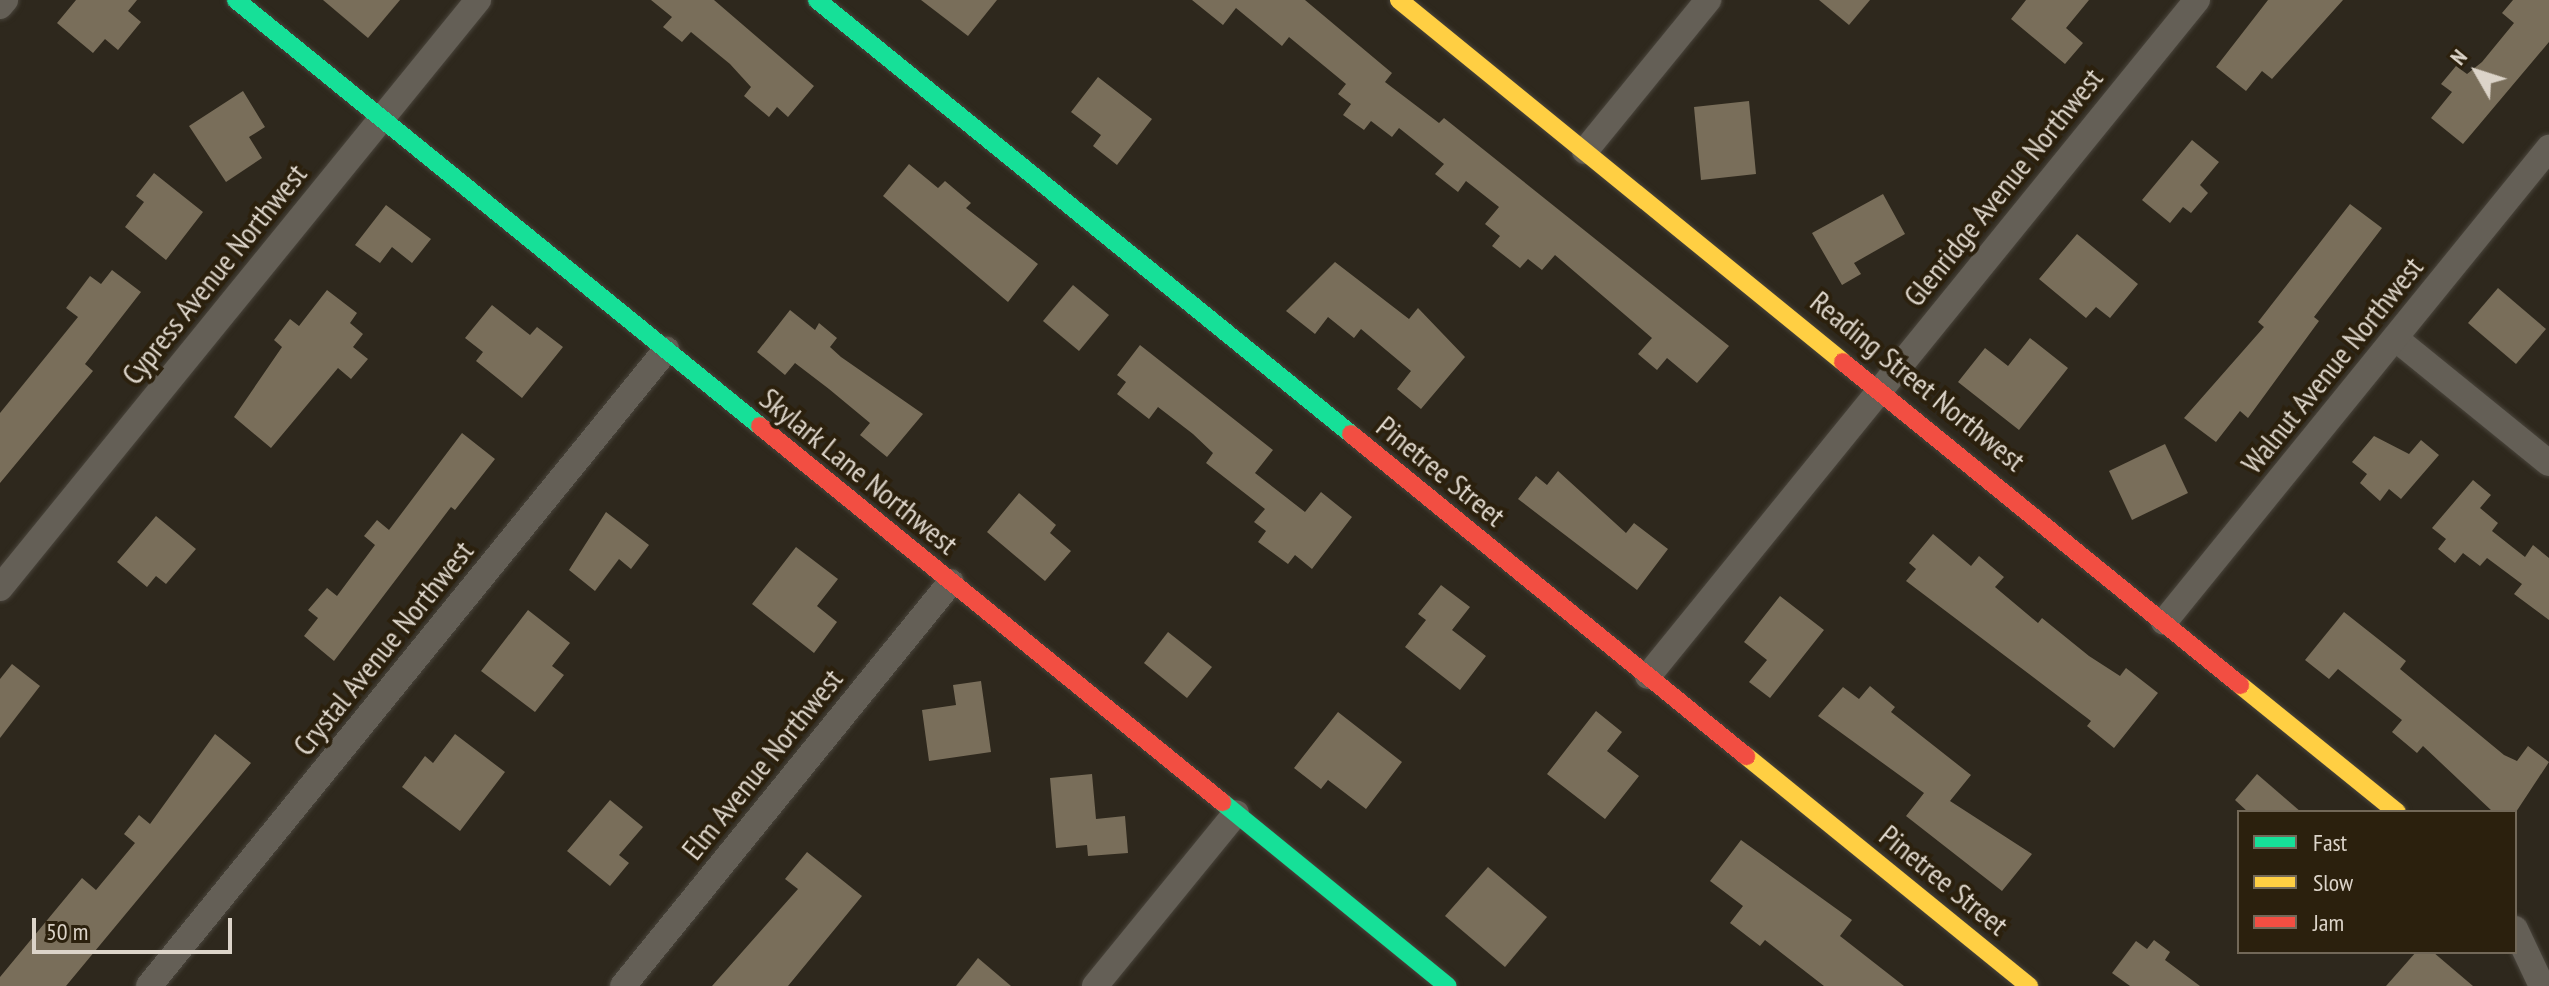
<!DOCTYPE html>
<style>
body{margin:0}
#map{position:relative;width:2549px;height:986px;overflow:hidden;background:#2e281d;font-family:"PT Sans Narrow",sans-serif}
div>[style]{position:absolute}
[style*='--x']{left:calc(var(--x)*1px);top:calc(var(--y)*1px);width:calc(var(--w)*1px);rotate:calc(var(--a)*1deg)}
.building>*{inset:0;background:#796e5a}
.roads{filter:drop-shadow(0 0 2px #49443b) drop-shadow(0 0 2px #49443b)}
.street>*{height:26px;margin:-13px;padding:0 13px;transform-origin:13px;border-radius:13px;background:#645f56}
.fast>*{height:18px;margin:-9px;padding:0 9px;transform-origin:9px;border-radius:9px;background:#16e098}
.slow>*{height:18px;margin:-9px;padding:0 9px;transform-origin:9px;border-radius:9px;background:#ffcf43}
.jam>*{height:18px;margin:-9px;padding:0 9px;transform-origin:9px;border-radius:9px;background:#f24e42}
span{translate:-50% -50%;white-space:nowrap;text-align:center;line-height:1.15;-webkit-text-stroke:8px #2b200d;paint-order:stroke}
.street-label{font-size:30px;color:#dcd4c9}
.legend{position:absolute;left:2237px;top:810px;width:280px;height:144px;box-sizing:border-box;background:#2b200d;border:2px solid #726858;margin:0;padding:10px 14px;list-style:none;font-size:24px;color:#dcd4c9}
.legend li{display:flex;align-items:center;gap:16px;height:40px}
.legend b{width:40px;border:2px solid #726858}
.north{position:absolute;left:2437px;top:32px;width:80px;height:80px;-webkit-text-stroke:6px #2b200d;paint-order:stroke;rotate:309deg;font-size:22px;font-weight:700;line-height:32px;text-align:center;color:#dcd4c9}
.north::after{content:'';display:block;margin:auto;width:28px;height:36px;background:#dcd4c9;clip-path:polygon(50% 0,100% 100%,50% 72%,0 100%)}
.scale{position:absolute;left:32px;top:918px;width:200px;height:36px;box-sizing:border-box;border:4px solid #dcd4c9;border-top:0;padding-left:10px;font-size:24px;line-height:28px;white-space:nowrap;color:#dcd4c9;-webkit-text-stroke:6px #2b200d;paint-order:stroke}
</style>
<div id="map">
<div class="building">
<div style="clip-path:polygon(76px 0,137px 0,128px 11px,141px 22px,118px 50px,105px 39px,93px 53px,57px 23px)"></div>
<div style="clip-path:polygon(323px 0,400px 0,368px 38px)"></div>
<div style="clip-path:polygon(651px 0,714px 0,814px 86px,788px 117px,777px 107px,769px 117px,744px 96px,751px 87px,730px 64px,691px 32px,682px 42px,663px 27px,672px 17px)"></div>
<div style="clip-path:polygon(921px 0,997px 0,968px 36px)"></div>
<div style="clip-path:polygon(1192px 0,1305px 0,1392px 73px,1385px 82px,1439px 123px,1444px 118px,1729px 346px,1697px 383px,1667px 358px,1657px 370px,1638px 354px,1652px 338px,1555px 255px,1542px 270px,1528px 259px,1520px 268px,1492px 246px,1500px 236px,1485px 224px,1499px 207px,1466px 181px,1458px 192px,1435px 174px,1444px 164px,1399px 128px,1392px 137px,1371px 121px,1364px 130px,1343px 115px,1351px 104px,1338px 94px,1346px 84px,1289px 37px,1282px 46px,1236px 8px,1223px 25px)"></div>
<div style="clip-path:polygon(1819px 0,1870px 0,1849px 25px)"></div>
<div style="clip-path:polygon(2026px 0,2089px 0,2066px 28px,2083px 43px,2065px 64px,2011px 19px)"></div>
<div style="clip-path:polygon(2268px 0,2343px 0,2272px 79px,2262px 71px,2246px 91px,2216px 67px)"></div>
<div style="clip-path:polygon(2513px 0,2549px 0,2549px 42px,2463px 144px,2431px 118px,2452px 92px,2441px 84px,2456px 66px,2467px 74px,2482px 62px,2514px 23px,2502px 13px)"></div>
<div style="clip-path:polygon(1098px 77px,1152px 119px,1117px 165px,1093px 146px,1101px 135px,1071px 112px)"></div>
<div style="clip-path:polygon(243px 91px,265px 127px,249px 137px,262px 158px,226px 182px,189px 126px)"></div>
<div style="clip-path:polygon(1749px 101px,1756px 174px,1701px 180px,1694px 107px)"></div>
<div style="clip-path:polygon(2192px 140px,2219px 162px,2200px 185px,2208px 193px,2191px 213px,2183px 207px,2170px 223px,2142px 200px)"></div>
<div style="clip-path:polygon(909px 164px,938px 188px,945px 181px,971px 203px,966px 208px,1038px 264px,1008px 302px,883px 196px)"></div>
<div style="clip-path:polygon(154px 173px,203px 212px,166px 260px,125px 227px,144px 202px,136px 196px)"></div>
<div style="clip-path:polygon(1883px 194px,1905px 234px,1854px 263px,1861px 274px,1842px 285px,1812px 233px)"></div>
<div style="clip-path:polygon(2350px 204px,2382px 228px,2314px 317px,2319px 321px,2248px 418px,2240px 411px,2216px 442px,2184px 418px,2264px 327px,2258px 322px)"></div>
<div style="clip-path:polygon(386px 205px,431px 239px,412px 263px,392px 247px,380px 263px,355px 245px)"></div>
<div style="clip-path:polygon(2077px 234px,2138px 284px,2110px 318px,2096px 307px,2086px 318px,2039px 279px)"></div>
<div style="clip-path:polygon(1335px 262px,1409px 319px,1418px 308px,1465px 357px,1421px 409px,1397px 389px,1411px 371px,1361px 329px,1354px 338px,1328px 317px,1315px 334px,1286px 311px)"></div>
<div style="clip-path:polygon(112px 270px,141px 292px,85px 364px,93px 371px,0 483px,0 413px,78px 317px,66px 308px,90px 276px,101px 284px)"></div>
<div style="clip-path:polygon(1073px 285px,1109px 315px,1079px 351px,1043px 321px)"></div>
<div style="clip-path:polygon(2498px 288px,2546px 329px,2516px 364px,2468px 323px)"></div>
<div style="clip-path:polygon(327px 290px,357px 313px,350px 323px,363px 334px,353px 347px,368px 359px,351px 379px,338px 368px,271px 448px,234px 417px,282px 347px,274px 340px,290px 319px,299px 326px)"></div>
<div style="clip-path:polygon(492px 305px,530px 335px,537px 327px,563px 347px,522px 398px,476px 361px,483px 352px,465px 338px)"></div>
<div style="clip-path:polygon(790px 310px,815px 330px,819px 323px,837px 338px,830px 347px,841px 357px,923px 414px,887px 457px,860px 435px,870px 423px,829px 389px,795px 363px,785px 375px,757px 352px)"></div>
<div style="clip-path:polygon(2030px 338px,2068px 368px,2019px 430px,1958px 382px,1985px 348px,2008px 366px)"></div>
<div style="clip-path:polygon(1140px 345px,1273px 450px,1255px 473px,1305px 512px,1321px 492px,1352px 517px,1312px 569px,1295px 555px,1288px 564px,1258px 542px,1266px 531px,1254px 522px,1265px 509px,1206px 463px,1213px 453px,1193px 434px,1158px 407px,1149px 419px,1117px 394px,1126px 382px,1117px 375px)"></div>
<div style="clip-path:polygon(462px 433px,495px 459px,455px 510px,451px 507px,334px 661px,304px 636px,318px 618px,308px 610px,327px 588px,337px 596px,375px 545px,364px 536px,377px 520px,389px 530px)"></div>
<div style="clip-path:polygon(2374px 436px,2409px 454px,2421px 440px,2439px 455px,2401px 499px,2389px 489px,2380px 501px,2360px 483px,2367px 474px,2352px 462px)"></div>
<div style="clip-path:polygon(2165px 444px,2188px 493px,2132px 520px,2109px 471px)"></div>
<div style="clip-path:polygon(1558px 471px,1626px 533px,1634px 523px,1668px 549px,1637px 590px,1518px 499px,1536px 476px,1547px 485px)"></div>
<div style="clip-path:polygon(2473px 480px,2491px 495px,2480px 508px,2498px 523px,2492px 531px,2525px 557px,2533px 545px,2549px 558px,2549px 620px,2514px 594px,2522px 584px,2487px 558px,2480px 566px,2463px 553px,2455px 563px,2438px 549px,2446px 539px,2432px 528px)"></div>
<div style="clip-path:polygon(1019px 493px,1056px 525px,1050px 533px,1071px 551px,1045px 581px,987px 532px)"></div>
<div style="clip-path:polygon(606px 512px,649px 545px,631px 569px,619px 559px,595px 591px,569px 570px)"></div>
<div style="clip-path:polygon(156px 516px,196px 549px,166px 584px,156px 576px,147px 587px,117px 562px)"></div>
<div style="clip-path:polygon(1933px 534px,1971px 566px,1979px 556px,2004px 577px,1995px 587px,2038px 623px,2042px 618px,2089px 656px,2120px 676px,2126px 668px,2158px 693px,2114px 748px,2087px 726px,2091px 721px,1906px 581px,1916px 569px,1909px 563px)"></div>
<div style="clip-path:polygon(796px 547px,838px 579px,817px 606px,837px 622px,814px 653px,752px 604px)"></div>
<div style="clip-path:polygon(1441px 585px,1470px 607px,1452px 630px,1486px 656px,1460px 690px,1405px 647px,1426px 620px,1418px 614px)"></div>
<div style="clip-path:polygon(1780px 596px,1824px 630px,1770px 698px,1749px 682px,1767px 660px,1744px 642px)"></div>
<div style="clip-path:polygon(528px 610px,570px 643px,552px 666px,564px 675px,535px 712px,481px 671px)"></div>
<div style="clip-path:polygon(2344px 612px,2406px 661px,2400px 669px,2504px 755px,2517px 761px,2528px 746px,2549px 762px,2516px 812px,2493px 812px,2423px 746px,2417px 753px,2392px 732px,2402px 720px,2338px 669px,2329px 679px,2305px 660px)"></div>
<div style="clip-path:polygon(1168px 632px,1212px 667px,1187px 698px,1144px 663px)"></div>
<div style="clip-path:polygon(12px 664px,40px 686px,0 738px,0 679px)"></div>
<div style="clip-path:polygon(981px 681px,991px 752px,929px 761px,922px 710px,956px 705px,953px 685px)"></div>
<div style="clip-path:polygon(1870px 686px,1895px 707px,1891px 712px,1971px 775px,1950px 801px,2032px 854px,2002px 891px,1906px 816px,1924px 793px,1818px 716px,1843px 687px,1859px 699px)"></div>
<div style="clip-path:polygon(1596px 711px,1622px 732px,1607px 751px,1639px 776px,1605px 819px,1547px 774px)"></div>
<div style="clip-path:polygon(1338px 712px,1402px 762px,1366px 809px,1328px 780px,1321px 789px,1294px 768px)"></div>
<div style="clip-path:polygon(215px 734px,251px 763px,66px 986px,0 986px,0 977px,82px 878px,96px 890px,135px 843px,124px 834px,139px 815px,150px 824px)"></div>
<div style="clip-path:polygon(455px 734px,505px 772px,460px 831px,402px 787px,425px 756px,433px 763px)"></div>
<div style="clip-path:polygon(1092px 774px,1096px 819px,1125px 816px,1128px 853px,1088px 856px,1087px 845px,1056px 848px,1050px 778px)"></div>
<div style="clip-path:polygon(2257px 774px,2301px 812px,2248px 812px,2235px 800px)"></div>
<div style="clip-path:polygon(610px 800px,643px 827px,619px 855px,629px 863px,610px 886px,567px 851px)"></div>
<div style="clip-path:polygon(1741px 840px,1852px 920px,1840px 936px,1904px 986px,1824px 986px,1765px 940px,1760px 946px,1730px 923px,1743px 906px,1710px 881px)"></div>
<div style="clip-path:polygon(807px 852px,862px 896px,788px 986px,712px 986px,798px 889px,785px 879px)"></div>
<div style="clip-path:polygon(1488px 867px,1547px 917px,1505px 967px,1445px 916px)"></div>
<div style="clip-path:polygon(2154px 940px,2170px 952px,2165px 960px,2200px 986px,2130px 986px,2112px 973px,2136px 941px,2147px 949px)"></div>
<div style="clip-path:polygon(2416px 952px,2433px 952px,2473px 986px,2386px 986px)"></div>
<div style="clip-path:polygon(978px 958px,1011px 986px,956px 986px)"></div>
</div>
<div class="roads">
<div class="street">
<div style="--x:0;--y:6;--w:8;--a:-50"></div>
<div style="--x:1585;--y:151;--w:195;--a:-50.8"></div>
<div style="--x:2395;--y:338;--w:198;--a:39.1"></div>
<div style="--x:0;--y:588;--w:758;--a:-50.89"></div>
<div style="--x:2164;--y:622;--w:611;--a:-50.92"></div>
<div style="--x:1648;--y:676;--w:871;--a:-50.92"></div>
<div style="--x:2515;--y:929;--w:63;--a:64.7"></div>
<div style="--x:149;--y:986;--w:820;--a:-50.89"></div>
<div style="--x:623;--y:986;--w:520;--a:-50.93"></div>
<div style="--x:1095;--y:986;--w:223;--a:-50.8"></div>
</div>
<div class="fast">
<div style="--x:236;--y:0;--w:675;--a:39.11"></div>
<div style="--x:817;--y:0;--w:688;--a:39.1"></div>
<div style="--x:1222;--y:802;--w:291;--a:39.2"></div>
</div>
<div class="slow">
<div style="--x:1399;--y:0;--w:573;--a:39.19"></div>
<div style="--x:2240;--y:685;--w:202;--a:39"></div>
<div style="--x:1746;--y:756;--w:365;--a:39.1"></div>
</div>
<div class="jam">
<div style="--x:1843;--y:362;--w:512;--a:39.13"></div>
<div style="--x:760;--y:426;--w:596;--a:39.14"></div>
<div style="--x:1351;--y:434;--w:510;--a:39.19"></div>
</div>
</div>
<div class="street-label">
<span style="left:2003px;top:187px;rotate:-51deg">Glenridge Avenue Northwest</span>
<span style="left:214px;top:274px;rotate:-51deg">Cypress Avenue Northwest</span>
<span style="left:2332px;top:365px;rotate:-51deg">Walnut Avenue Northwest</span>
<span style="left:1918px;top:381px;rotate:39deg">Reading Street Northwest</span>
<span style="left:859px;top:471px;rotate:39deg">Skylark Lane Northwest</span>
<span style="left:1441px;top:471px;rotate:39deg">Pinetree Street</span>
<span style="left:383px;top:648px;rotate:-51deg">Crystal Avenue Northwest</span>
<span style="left:762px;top:764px;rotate:-51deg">Elm Avenue Northwest</span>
<span style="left:1944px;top:880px;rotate:39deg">Pinetree Street</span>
</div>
<ul class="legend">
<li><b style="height:10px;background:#16e098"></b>Fast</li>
<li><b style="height:10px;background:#ffcf43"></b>Slow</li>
<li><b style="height:10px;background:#f24e42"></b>Jam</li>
</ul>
<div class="north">N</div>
<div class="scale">50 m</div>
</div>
